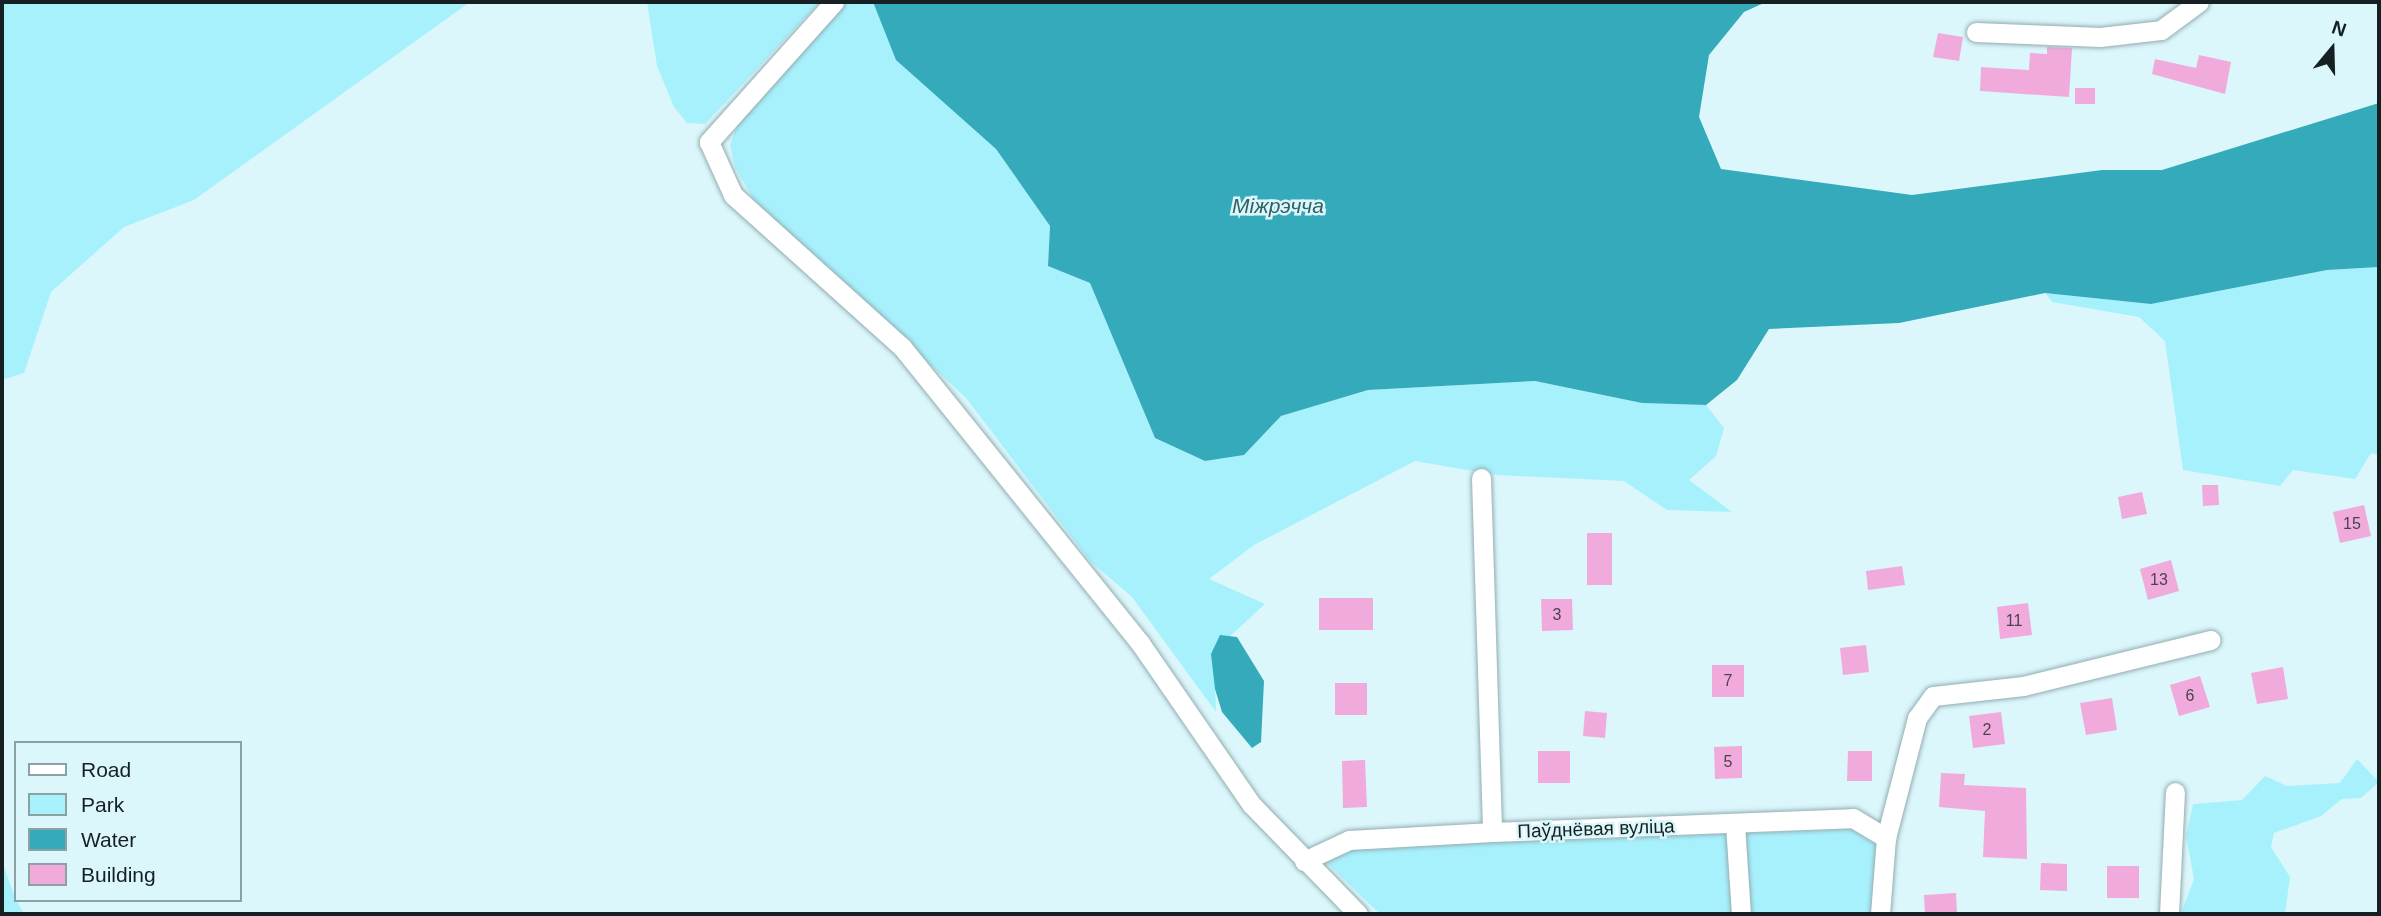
<!DOCTYPE html>
<meta charset="utf-8">
<style>
body{margin:0}
#map{position:relative;width:2381px;height:916px;overflow:hidden;background:#dbf7fb;font-family:Arial,sans-serif}
div>[style]{position:absolute}
[style*='--x']{left:calc(var(--x)*1px);top:calc(var(--y)*1px);width:calc(var(--w)*1px);rotate:calc(var(--a)*1deg)}
.green>*{inset:0;background:#a7f1fd}
.water>*{inset:0;background:#35aaba}
.building>*{inset:0;background:#f0abdc}
.roads{filter:drop-shadow(0 0 2px #93adb1) drop-shadow(0 0 2px #93adb1)}
.minor>*{height:19px;margin:-9.5px;padding:0 9.5px;transform-origin:9.5px;border-radius:9.5px;background:#fff}
span{translate:-50% -50%;white-space:nowrap;text-align:center;line-height:1.15;-webkit-text-stroke:5px #dbf7fb;paint-order:stroke}
.number-label{font-size:16px;color:#4c4350}
.number-label span{-webkit-text-stroke-width:0}
.street-label{font-size:19px;color:#162022}
.water-label{font-size:21px;color:#306067;font-style:italic}
.frame{position:absolute;inset:0;border:4px solid #162022;pointer-events:none}
.legend{position:absolute;left:14px;top:741px;width:228px;height:161px;box-sizing:border-box;background:#dbf7fb;border:2px solid #8ca1a4;margin:0;padding:9px 12px;list-style:none;font-size:21px;color:#162022}
.legend li{display:flex;align-items:center;gap:14px;height:35px}
.legend b{width:35px;border:2px solid #8ca1a4}
.north{position:absolute;left:2297px;top:14px;width:70px;height:70px;-webkit-text-stroke:5px #dbf7fb;paint-order:stroke;rotate:19deg;font-size:19px;font-weight:700;line-height:28px;text-align:center;color:#162022}
.north::after{content:'';display:block;margin:auto;width:24px;height:32px;background:#162022;clip-path:polygon(50% 0,100% 100%,50% 72%,0 100%)}
</style>
<div id="map">
<div class="green">
<div style="clip-path:polygon(2px 2px,470px 2px,194px 200px,124px 227px,51px 292px,24px 373px,2px 380px)"></div>
<div style="clip-path:polygon(647px 2px,820px 2px,705px 124px,687px 123px,674px 107px,657px 66px)"></div>
<div style="clip-path:polygon(845px 2px,873px 2px,897px 60px,996px 149px,1050px 226px,1048px 266px,1090px 283px,1155px 438px,1205px 461px,1244px 455px,1281px 416px,1368px 390px,1535px 381px,1642px 403px,1706px 405px,1724px 428px,1716px 456px,1689px 480px,1732px 512px,1667px 510px,1624px 481px,1496px 475px,1415px 461px,1254px 545px,1209px 579px,1265px 604px,1214px 651px,1216px 712px,1132px 597px,1090px 561px,966px 398px,754px 200px,735px 167px,730px 145px,737px 126px)"></div>
<div style="clip-path:polygon(2379px 267px,2379px 455px,2371px 453px,2355px 479px,2293px 470px,2280px 486px,2183px 470px,2165px 341px,2139px 317px,2052px 302px,2045px 293px,2151px 304px,2327px 270px)"></div>
<div style="clip-path:polygon(2357px 759px,2379px 782px,2361px 798px,2342px 799px,2321px 816px,2274px 833px,2271px 847px,2290px 877px,2285px 914px,2181px 914px,2194px 879px,2186px 836px,2193px 804px,2242px 800px,2265px 776px,2287px 786px,2340px 783px)"></div>
<div style="clip-path:polygon(1851px 829px,1876px 845px,1871px 914px,1380px 914px,1327px 863px,1352px 848px)"></div>
<div style="clip-path:polygon(2px 861px,16px 900px,24px 914px,2px 914px)"></div>
</div>
<div class="water">
<div style="clip-path:polygon(873px 2px,1766px 2px,1744px 12px,1709px 55px,1699px 117px,1721px 169px,1912px 195px,2102px 170px,2162px 170px,2379px 103px,2379px 267px,2327px 270px,2151px 304px,2045px 293px,1899px 323px,1769px 329px,1737px 380px,1706px 405px,1642px 403px,1535px 381px,1368px 390px,1281px 416px,1244px 455px,1205px 461px,1155px 438px,1090px 283px,1048px 266px,1050px 226px,996px 149px,896px 60px)"></div>
<div style="clip-path:polygon(1220px 635px,1237px 637px,1264px 681px,1261px 742px,1252px 748px,1222px 712px,1215px 689px,1211px 654px)"></div>
</div>
<div class="building">
<div style="clip-path:polygon(1938px 33px,1963px 37px,1959px 61px,1933px 57px)"></div>
<div style="clip-path:polygon(2047px 47px,2072px 48px,2069px 97px,1980px 91px,1981px 67px,2029px 70px,2030px 53px,2047px 54px)"></div>
<div style="clip-path:polygon(2199px 55px,2231px 62px,2225px 94px,2152px 74px,2155px 59px,2196px 68px)"></div>
<div style="clip-path:polygon(2075px 88px,2095px 88px,2095px 104px,2075px 104px)"></div>
<div style="clip-path:polygon(2202px 485px,2218px 485px,2219px 505px,2203px 506px)"></div>
<div style="clip-path:polygon(2142px 492px,2147px 514px,2122px 519px,2118px 497px)"></div>
<div style="clip-path:polygon(2364px 505px,2371px 536px,2340px 543px,2333px 512px)"></div>
<div style="clip-path:polygon(1587px 533px,1612px 533px,1612px 585px,1587px 585px)"></div>
<div style="clip-path:polygon(2171px 560px,2179px 591px,2148px 600px,2140px 569px)"></div>
<div style="clip-path:polygon(1902px 566px,1905px 585px,1868px 590px,1866px 571px)"></div>
<div style="clip-path:polygon(1319px 598px,1373px 598px,1373px 630px,1319px 630px)"></div>
<div style="clip-path:polygon(1541px 599px,1572px 599px,1573px 630px,1542px 631px)"></div>
<div style="clip-path:polygon(2028px 603px,2032px 635px,2000px 639px,1997px 607px)"></div>
<div style="clip-path:polygon(1866px 645px,1869px 672px,1843px 675px,1840px 648px)"></div>
<div style="clip-path:polygon(1712px 665px,1744px 665px,1744px 697px,1712px 697px)"></div>
<div style="clip-path:polygon(2283px 667px,2288px 699px,2257px 704px,2251px 673px)"></div>
<div style="clip-path:polygon(2200px 676px,2210px 707px,2179px 716px,2170px 685px)"></div>
<div style="clip-path:polygon(1335px 683px,1367px 683px,1367px 715px,1335px 715px)"></div>
<div style="clip-path:polygon(2112px 698px,2117px 730px,2086px 735px,2080px 703px)"></div>
<div style="clip-path:polygon(1585px 711px,1607px 713px,1605px 738px,1583px 736px)"></div>
<div style="clip-path:polygon(2001px 712px,2005px 744px,1973px 748px,1969px 716px)"></div>
<div style="clip-path:polygon(1742px 746px,1742px 778px,1715px 779px,1714px 747px)"></div>
<div style="clip-path:polygon(1538px 751px,1570px 751px,1570px 783px,1538px 783px)"></div>
<div style="clip-path:polygon(1848px 751px,1872px 751px,1872px 781px,1847px 781px)"></div>
<div style="clip-path:polygon(1365px 760px,1367px 807px,1343px 808px,1342px 761px)"></div>
<div style="clip-path:polygon(1941px 773px,1965px 774px,1964px 785px,2026px 788px,2027px 859px,1983px 857px,1985px 811px,1939px 807px)"></div>
<div style="clip-path:polygon(2041px 863px,2067px 864px,2067px 891px,2040px 890px)"></div>
<div style="clip-path:polygon(2107px 866px,2139px 866px,2139px 898px,2107px 898px)"></div>
<div style="clip-path:polygon(1956px 893px,1957px 914px,1925px 914px,1924px 895px)"></div>
</div>
<div class="roads">
<div class="minor">
<div style="--x:834;--y:2;--w:188;--a:131.8"></div>
<div style="--x:709;--y:142;--w:58;--a:65.6"></div>
<div style="--x:733;--y:195;--w:227;--a:42"></div>
<div style="--x:902;--y:347;--w:380;--a:51.2"></div>
<div style="--x:1140;--y:643;--w:196;--a:55.4"></div>
<div style="--x:1251;--y:804;--w:153;--a:45.8"></div>
<div style="--x:1976;--y:32;--w:124;--a:2.3"></div>
<div style="--x:2100;--y:37;--w:61;--a:-6.5"></div>
<div style="--x:2161;--y:30;--w:47;--a:-36.4"></div>
<div style="--x:1481;--y:478;--w:354;--a:88.2"></div>
<div style="--x:1735;--y:824;--w:90;--a:86.2"></div>
<div style="--x:1304;--y:861;--w:50;--a:-25"></div>
<div style="--x:1349;--y:840;--w:143;--a:-3.2"></div>
<div style="--x:1492;--y:832;--w:361;--a:-2.2"></div>
<div style="--x:1853;--y:818;--w:39;--a:31"></div>
<div style="--x:1880;--y:914;--w:76;--a:-85.5"></div>
<div style="--x:1886;--y:838;--w:124;--a:-75.5"></div>
<div style="--x:1917;--y:718;--w:27;--a:-54"></div>
<div style="--x:1933;--y:696;--w:91;--a:-6.3"></div>
<div style="--x:2023;--y:686;--w:193;--a:-13.8"></div>
<div style="--x:2169;--y:914;--w:122;--a:-87.2"></div>
</div>
</div>
<div class="number-label">
<span style="left:2352px;top:524px">15</span>
<span style="left:2159px;top:580px">13</span>
<span style="left:1557px;top:615px">3</span>
<span style="left:2014px;top:621px">11</span>
<span style="left:1728px;top:681px">7</span>
<span style="left:2190px;top:696px">6</span>
<span style="left:1987px;top:730px">2</span>
<span style="left:1728px;top:762px">5</span>
</div>
<div class="street-label">
<span style="left:1596px;top:829px;rotate:-2deg">Паўднёвая вуліца</span>
</div>
<div class="water-label">
<span style="left:1278px;top:206px">Міжрэчча</span>
</div>
<div class="frame"></div>
<ul class="legend">
<li><b style="height:9px;background:#fff"></b>Road</li>
<li><b style="height:19px;background:#a7f1fd"></b>Park</li>
<li><b style="height:19px;background:#35aaba"></b>Water</li>
<li><b style="height:19px;background:#f0abdc"></b>Building</li>
</ul>
<div class="north">N</div>
</div>
